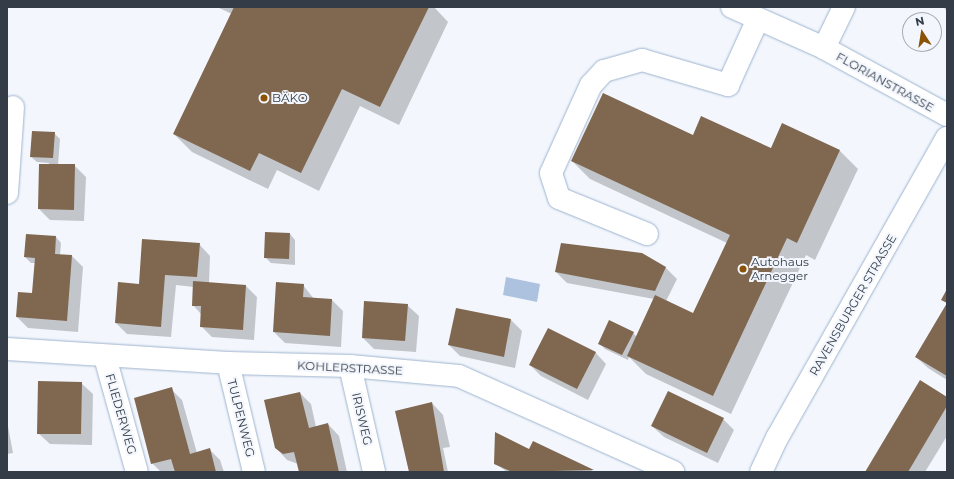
<!DOCTYPE html>
<meta charset="utf-8">
<style>
body{margin:0}
#map{position:relative;width:954px;height:479px;overflow:hidden;background:#f3f7fd;font-family:Montserrat,sans-serif}
div>[style]{position:absolute}
[style*='--x']{left:calc(var(--x)*1px);top:calc(var(--y)*1px);width:calc(var(--w)*1px);rotate:calc(var(--a)*1deg)}
.water>*{inset:0;background:#acc2df}
.shadow>*{inset:0;background:#0003}
.building>*{inset:0;background:#7f6750}
.roads{filter:drop-shadow(0 0 1px #9eb3cf) drop-shadow(0 0 1px #9eb3cf)}
.minor>*{height:22px;margin:-11px;padding:0 11px;transform-origin:11px;border-radius:11px;background:#fff}
.dots>*{width:11px;height:11px;translate:-50% -50%;box-sizing:border-box;border:2px solid #f3f7fd;border-radius:50%}
span{translate:-50% -50%;white-space:nowrap;text-align:center;line-height:1.15;-webkit-text-stroke:4px #f3f7fd;paint-order:stroke}
.street-label{font-size:12px;color:#333c47}
.poi-label{font-size:12px;color:#333c47}
.left{translate:0 -50%;text-align:left}
.frame{position:absolute;inset:0;border:8px solid #333c47;pointer-events:none}
.north{position:absolute;left:902px;top:12px;width:40px;height:40px;box-sizing:border-box;background:#f3f7fd;border:1px solid #a6acb4;border-radius:50%;rotate:348deg;font-size:11px;font-weight:700;line-height:16px;text-align:center;color:#333c47}
.north::after{content:'';display:block;margin:auto;width:14px;height:18px;background:#8a5306;clip-path:polygon(50% 0,100% 100%,50% 72%,0 100%)}
</style>
<div id="map">
<div class="water">
<div style="clip-path:polygon(506px 277px,540px 284px,537px 302px,503px 295px)"></div>
</div>
<div class="shadow">
<div style="clip-path:polygon(217px 7px,434px 7px,448px 22px,399px 125px,360px 106px,319px 191px,277px 170px,268px 189px,192px 152px,174px 134px,232px 14px)"></div>
<div style="clip-path:polygon(943px 7px,947px 7px,947px 11px)"></div>
<div style="clip-path:polygon(783px 125px,840px 151px,858px 169px,815px 260px,806px 255px,731px 414px,646px 374px,629px 357px,628px 360px,605px 349px,599px 343px,633px 333px,637px 337px,654px 299px,567px 283px,556px 272px,562px 244px,641px 254px,666px 268px,677px 279px,666px 301px,694px 314px,727px 243px,590px 179px,572px 161px,693px 137px,771px 150px)"></div>
<div style="clip-path:polygon(54px 133px,60px 139px,58px 165px,74px 165px,86px 177px,84px 221px,50px 220px,39px 209px,49px 163px,37px 162px,31px 157px)"></div>
<div style="clip-path:polygon(290px 234px,295px 240px,295px 265px,271px 263px,265px 257px)"></div>
<div style="clip-path:polygon(56px 237px,61px 243px,60px 255px,72px 256px,83px 267px,78px 332px,28px 328px,17px 317px,33px 294px,36px 263px,31px 263px,25px 257px)"></div>
<div style="clip-path:polygon(199px 244px,210px 256px,209px 283px,246px 286px,257px 297px,254px 340px,212px 337px,201px 326px,201px 314px,193px 305px,194px 287px,176px 285px,171px 337px,127px 334px,116px 323px,140px 285px)"></div>
<div style="clip-path:polygon(303px 285px,314px 299px,332px 300px,343px 311px,341px 347px,285px 343px,274px 332px)"></div>
<div style="clip-path:polygon(407px 305px,419px 316px,416px 352px,374px 349px,363px 338px)"></div>
<div style="clip-path:polygon(947px 305px,947px 380px,928px 368px,916px 357px)"></div>
<div style="clip-path:polygon(511px 320px,522px 331px,515px 368px,460px 356px,449px 345px)"></div>
<div style="clip-path:polygon(595px 352px,606px 364px,588px 400px,541px 376px,530px 365px)"></div>
<div style="clip-path:polygon(81px 383px,93px 394px,92px 445px,50px 444px,38px 433px)"></div>
<div style="clip-path:polygon(171px 389px,182px 400px,197px 453px,209px 449px,220px 460px,224px 472px,161px 472px,152px 463px)"></div>
<div style="clip-path:polygon(300px 393px,311px 404px,316px 427px,328px 424px,339px 436px,347px 472px,300px 472px,298px 464px,287px 460px,276px 448px)"></div>
<div style="clip-path:polygon(947px 398px,947px 436px,925px 472px,866px 472px)"></div>
<div style="clip-path:polygon(432px 403px,443px 415px,450px 447px,443px 448px,448px 472px,410px 472px)"></div>
<div style="clip-path:polygon(723px 419px,734px 430px,718px 463px,664px 437px,652px 426px)"></div>
<div style="clip-path:polygon(7px 421px,13px 453px,7px 454px)"></div>
<div style="clip-path:polygon(533px 442px,593px 471px,594px 472px,507px 472px,495px 463px,529px 451px)"></div>
</div>
<div class="building">
<div style="clip-path:polygon(234px 7px,429px 7px,380px 107px,342px 89px,301px 173px,259px 153px,250px 171px,173px 134px)"></div>
<div style="clip-path:polygon(603px 93px,693px 135px,701px 116px,771px 148px,782px 123px,840px 150px,797px 243px,787px 238px,713px 396px,627px 356px,655px 295px,693px 313px,730px 235px,571px 161px)"></div>
<div style="clip-path:polygon(32px 131px,55px 132px,53px 158px,30px 157px)"></div>
<div style="clip-path:polygon(39px 164px,75px 164px,74px 210px,38px 209px)"></div>
<div style="clip-path:polygon(265px 232px,290px 233px,289px 259px,264px 258px)"></div>
<div style="clip-path:polygon(26px 234px,56px 236px,55px 254px,72px 255px,67px 321px,16px 317px,18px 292px,32px 293px,35px 258px,24px 257px)"></div>
<div style="clip-path:polygon(142px 239px,200px 243px,197px 277px,165px 275px,161px 327px,115px 323px,118px 282px,139px 284px)"></div>
<div style="clip-path:polygon(561px 243px,642px 253px,666px 267px,655px 291px,555px 272px)"></div>
<div style="clip-path:polygon(193px 281px,246px 285px,243px 330px,200px 327px,201px 306px,192px 306px)"></div>
<div style="clip-path:polygon(276px 282px,304px 284px,303px 297px,332px 299px,330px 336px,273px 332px)"></div>
<div style="clip-path:polygon(947px 289px,947px 376px,915px 357px,947px 303px,941px 300px)"></div>
<div style="clip-path:polygon(364px 301px,408px 304px,405px 341px,362px 338px)"></div>
<div style="clip-path:polygon(456px 308px,511px 319px,504px 357px,448px 345px)"></div>
<div style="clip-path:polygon(609px 320px,634px 332px,622px 355px,598px 344px)"></div>
<div style="clip-path:polygon(548px 328px,596px 352px,577px 389px,529px 365px)"></div>
<div style="clip-path:polygon(920px 380px,947px 397px,947px 406px,908px 472px,865px 472px)"></div>
<div style="clip-path:polygon(38px 381px,82px 382px,81px 434px,37px 434px)"></div>
<div style="clip-path:polygon(172px 387px,190px 454px,210px 448px,216px 472px,175px 472px,171px 459px,151px 464px,134px 398px)"></div>
<div style="clip-path:polygon(668px 391px,724px 418px,707px 453px,651px 426px)"></div>
<div style="clip-path:polygon(300px 392px,309px 428px,328px 423px,339px 472px,299px 472px,294px 452px,283px 454px,275px 448px,264px 400px)"></div>
<div style="clip-path:polygon(432px 402px,444px 472px,409px 472px,395px 411px)"></div>
<div style="clip-path:polygon(495px 432px,529px 449px,533px 441px,594px 470px,512px 472px,494px 464px)"></div>
</div>
<div class="roads">
<div class="minor">
<div style="--x:732;--y:7;--w:101;--a:24"></div>
<div style="--x:824;--y:48;--w:140;--a:28.6"></div>
<div style="--x:824;--y:48;--w:46;--a:-64"></div>
<div style="--x:7;--y:193;--w:86;--a:-86"></div>
<div style="--x:647;--y:234;--w:95;--a:-157.8"></div>
<div style="--x:559;--y:198;--w:26;--a:-108"></div>
<div style="--x:551;--y:173;--w:97;--a:-65.6"></div>
<div style="--x:591;--y:85;--w:19;--a:-47"></div>
<div style="--x:604;--y:71;--w:40;--a:-16"></div>
<div style="--x:642;--y:60;--w:90;--a:16.2"></div>
<div style="--x:728;--y:85;--w:72;--a:-65.6"></div>
<div style="--x:7;--y:349;--w:221;--a:3.6"></div>
<div style="--x:228;--y:363;--w:122;--a:1.4"></div>
<div style="--x:350;--y:366;--w:109;--a:5.2"></div>
<div style="--x:459;--y:376;--w:235;--a:24.1"></div>
<div style="--x:105;--y:357;--w:119;--a:74.5"></div>
<div style="--x:228;--y:363;--w:112;--a:76.6"></div>
<div style="--x:350;--y:366;--w:109;--a:77.2"></div>
<div style="--x:761;--y:472;--w:38;--a:-65"></div>
<div style="--x:777;--y:438;--w:345;--a:-60.5"></div>
</div>
</div>
<div class="dots">
<div style="left:264px;top:98px;background:#8a5306"></div>
<div style="left:743px;top:269px;background:#8a5306"></div>
</div>
<div class="street-label">
<span style="left:885px;top:82px;rotate:29deg">FLORIANSTRASSE</span>
<span style="left:853px;top:305px;rotate:-60deg">RAVENSBURGER STRASSE</span>
<span style="left:350px;top:368px;rotate:3deg">KOHLERSTRASSE</span>
<span style="left:121px;top:414px;rotate:74deg">FLIEDERWEG</span>
<span style="left:241px;top:418px;rotate:76deg">TULPENWEG</span>
<span style="left:362px;top:419px;rotate:77deg">IRISWEG</span>
</div>
<div class="poi-label">
<span class="left" style="left:272px;top:98px">BÄKO</span>
<span class="left" style="left:751px;top:269px">Autohaus<br>Arnegger</span>
</div>
<div class="frame"></div>
<div class="north">N</div>
</div>
